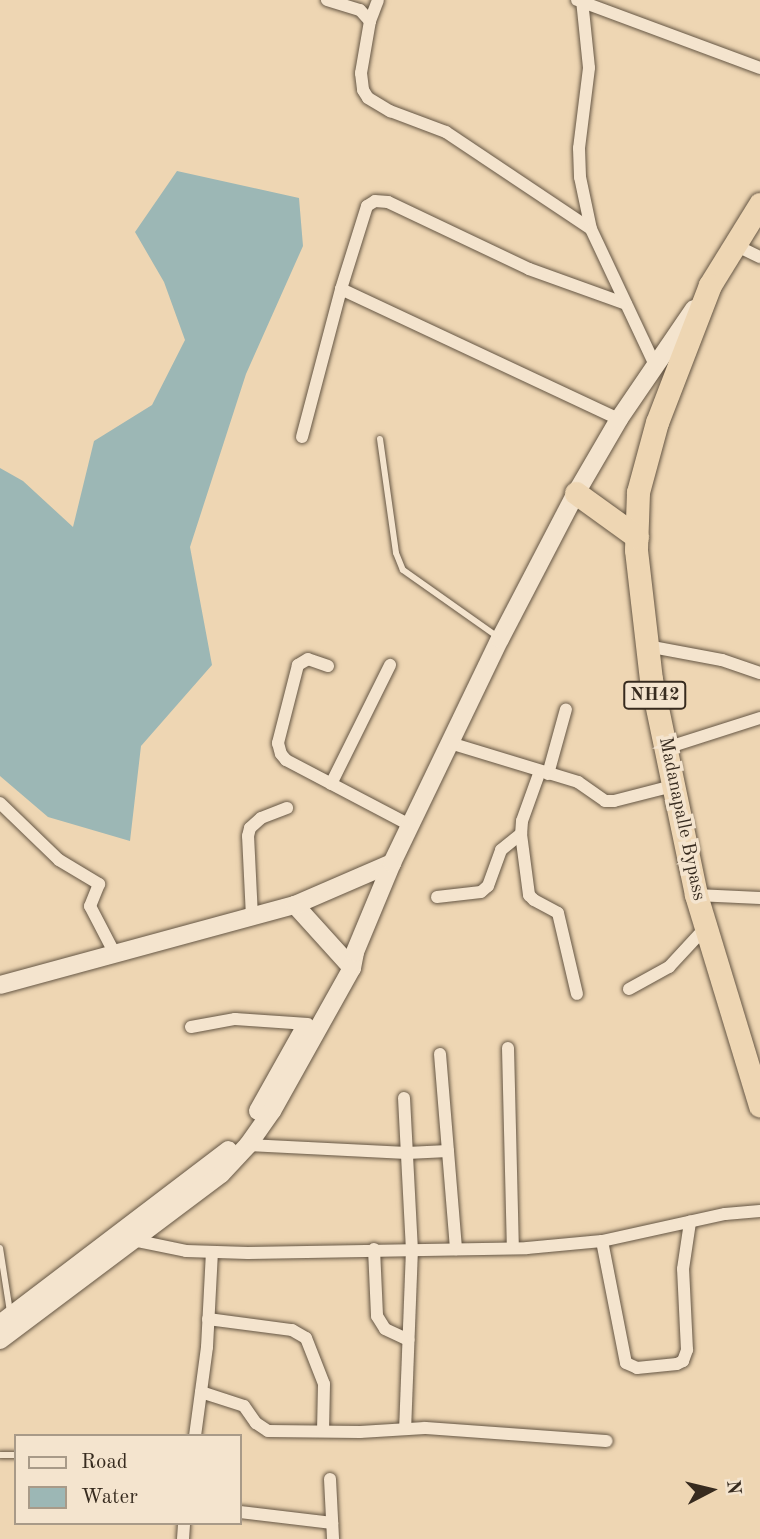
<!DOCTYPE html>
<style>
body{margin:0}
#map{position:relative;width:760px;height:1539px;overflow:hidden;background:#eed6b3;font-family:"Old Standard TT",serif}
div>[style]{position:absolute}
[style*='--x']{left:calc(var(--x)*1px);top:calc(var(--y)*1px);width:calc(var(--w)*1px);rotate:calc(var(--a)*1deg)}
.water>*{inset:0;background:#9cb7b5}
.roads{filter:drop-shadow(0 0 2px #655644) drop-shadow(0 0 2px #655644)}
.lane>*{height:6px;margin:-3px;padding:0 3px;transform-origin:3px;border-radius:3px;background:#f4e4ce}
.street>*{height:12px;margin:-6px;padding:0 6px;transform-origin:6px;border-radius:6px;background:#f4e4ce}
.secondary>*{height:18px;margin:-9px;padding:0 9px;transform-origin:9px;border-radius:9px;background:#f4e4ce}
.highway>*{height:23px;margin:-11.5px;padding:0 11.5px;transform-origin:11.5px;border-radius:11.5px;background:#eed6b3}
span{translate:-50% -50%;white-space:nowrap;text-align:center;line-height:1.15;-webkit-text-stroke:7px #f4e4ce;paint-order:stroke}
.shield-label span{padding:2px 5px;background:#f4e4ce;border:2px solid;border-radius:5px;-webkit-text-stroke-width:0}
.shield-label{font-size:18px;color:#372b1f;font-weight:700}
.street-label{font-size:19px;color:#372b1f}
.legend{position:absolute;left:14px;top:1434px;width:228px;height:91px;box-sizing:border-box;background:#f4e4ce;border:2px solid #a89a88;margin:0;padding:9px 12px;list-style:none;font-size:21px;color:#372b1f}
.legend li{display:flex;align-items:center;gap:14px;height:35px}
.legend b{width:35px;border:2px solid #a89a88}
.north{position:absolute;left:676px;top:1455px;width:70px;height:70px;-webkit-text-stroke:5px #f4e4ce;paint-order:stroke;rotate:83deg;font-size:19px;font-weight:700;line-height:28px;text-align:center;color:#372b1f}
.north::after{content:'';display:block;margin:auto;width:24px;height:32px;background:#372b1f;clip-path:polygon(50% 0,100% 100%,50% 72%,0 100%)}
</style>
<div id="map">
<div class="water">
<div style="clip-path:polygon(177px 171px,299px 198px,303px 246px,246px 374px,190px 547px,212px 665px,141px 746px,130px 841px,48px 817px,0 776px,0 468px,23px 481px,73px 527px,94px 441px,152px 405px,185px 340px,164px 282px,135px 232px)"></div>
</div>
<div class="roads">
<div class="lane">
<div style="--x:380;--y:439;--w:115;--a:82"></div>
<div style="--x:396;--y:553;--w:18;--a:68"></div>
<div style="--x:403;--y:570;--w:116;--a:35.2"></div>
<div style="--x:0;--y:1248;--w:65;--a:81.1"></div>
<div style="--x:0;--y:1455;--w:16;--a:0"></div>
</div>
<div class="street">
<div style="--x:327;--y:0;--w:34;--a:17"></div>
<div style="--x:360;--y:10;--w:15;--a:48"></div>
<div style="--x:370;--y:21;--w:53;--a:99.8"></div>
<div style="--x:361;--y:73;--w:17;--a:83"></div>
<div style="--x:363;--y:90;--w:9;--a:58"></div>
<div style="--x:368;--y:98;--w:26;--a:31"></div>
<div style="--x:390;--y:111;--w:60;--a:20.6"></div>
<div style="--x:446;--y:132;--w:174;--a:33.8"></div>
<div style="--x:577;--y:0;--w:195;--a:20.4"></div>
<div style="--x:582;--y:0;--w:68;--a:84.1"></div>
<div style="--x:589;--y:68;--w:81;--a:97.1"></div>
<div style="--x:579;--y:148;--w:29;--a:88"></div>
<div style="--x:580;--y:177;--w:53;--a:78.1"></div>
<div style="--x:591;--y:229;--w:153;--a:64.8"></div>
<div style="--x:370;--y:21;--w:22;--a:-69"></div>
<div style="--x:735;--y:245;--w:28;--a:26"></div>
<div style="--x:341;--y:289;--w:307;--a:25.1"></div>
<div style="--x:302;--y:437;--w:153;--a:-75.2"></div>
<div style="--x:341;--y:289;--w:87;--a:-72.6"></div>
<div style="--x:367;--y:206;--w:9;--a:-32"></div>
<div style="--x:375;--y:201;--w:13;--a:4"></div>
<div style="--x:388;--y:202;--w:156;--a:25.4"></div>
<div style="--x:529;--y:269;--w:103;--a:19.8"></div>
<div style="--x:647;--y:646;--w:76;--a:10.6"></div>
<div style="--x:722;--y:660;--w:40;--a:18.9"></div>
<div style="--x:328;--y:666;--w:21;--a:-161"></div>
<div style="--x:308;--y:659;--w:12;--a:149"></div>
<div style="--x:298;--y:665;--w:81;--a:104.4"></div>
<div style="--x:278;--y:743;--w:11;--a:75"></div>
<div style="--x:281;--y:754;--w:8;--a:50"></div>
<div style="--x:286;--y:760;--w:140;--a:27.7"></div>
<div style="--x:450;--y:743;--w:134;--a:16.9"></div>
<div style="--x:578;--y:782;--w:33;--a:35"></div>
<div style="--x:605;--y:801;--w:9;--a:0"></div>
<div style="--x:614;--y:801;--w:61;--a:-14.3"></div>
<div style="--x:666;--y:748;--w:99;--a:-17.7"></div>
<div style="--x:540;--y:771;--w:53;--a:109.8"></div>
<div style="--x:522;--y:821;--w:13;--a:94"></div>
<div style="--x:521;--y:834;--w:62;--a:82.5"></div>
<div style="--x:529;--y:895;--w:7;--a:45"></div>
<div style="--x:534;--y:900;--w:27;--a:28"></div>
<div style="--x:558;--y:913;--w:83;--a:76.8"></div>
<div style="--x:548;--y:774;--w:67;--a:-74.5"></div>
<div style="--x:331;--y:784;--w:133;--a:-63.6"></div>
<div style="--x:0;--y:803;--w:82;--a:44"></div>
<div style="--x:59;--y:860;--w:47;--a:31"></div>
<div style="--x:99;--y:884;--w:24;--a:112"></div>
<div style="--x:90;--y:906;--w:56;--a:62.5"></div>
<div style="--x:696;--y:895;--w:64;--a:2.7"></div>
<div style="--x:437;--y:897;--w:44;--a:-6.5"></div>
<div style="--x:481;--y:892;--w:9;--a:-41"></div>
<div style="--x:488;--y:886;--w:38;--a:-70"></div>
<div style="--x:501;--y:850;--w:26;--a:-39"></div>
<div style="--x:252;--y:917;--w:81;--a:-92.8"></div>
<div style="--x:248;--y:836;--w:8;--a:-76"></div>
<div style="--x:250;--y:828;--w:15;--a:-42"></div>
<div style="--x:261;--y:818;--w:28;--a:-21"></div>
<div style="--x:629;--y:989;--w:46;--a:-28.8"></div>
<div style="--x:669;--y:967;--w:54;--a:-47.2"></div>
<div style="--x:191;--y:1027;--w:45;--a:-10.3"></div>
<div style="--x:235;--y:1019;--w:73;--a:3.9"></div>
<div style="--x:508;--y:1048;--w:200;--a:88.6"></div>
<div style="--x:440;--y:1054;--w:196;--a:85.3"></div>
<div style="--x:404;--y:1098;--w:151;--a:87"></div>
<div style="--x:412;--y:1249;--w:180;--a:92.2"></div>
<div style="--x:248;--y:1145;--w:159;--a:2.9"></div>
<div style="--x:407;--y:1153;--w:41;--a:-2.8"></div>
<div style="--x:128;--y:1239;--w:59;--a:11.7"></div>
<div style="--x:186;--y:1251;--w:62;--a:1.8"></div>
<div style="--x:248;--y:1253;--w:279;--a:-1"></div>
<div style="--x:527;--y:1248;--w:75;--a:-5.3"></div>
<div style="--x:602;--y:1241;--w:126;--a:-12.4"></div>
<div style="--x:725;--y:1214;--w:35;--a:-5"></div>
<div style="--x:602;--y:1241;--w:124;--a:78.9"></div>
<div style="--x:626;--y:1363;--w:12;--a:24"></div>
<div style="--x:637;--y:1368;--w:40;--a:-5.7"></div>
<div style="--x:677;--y:1364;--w:7;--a:-27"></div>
<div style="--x:683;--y:1361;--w:12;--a:-70"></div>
<div style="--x:687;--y:1350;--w:81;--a:-92.8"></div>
<div style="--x:683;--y:1269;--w:48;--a:-81.5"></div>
<div style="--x:374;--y:1249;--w:67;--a:87.4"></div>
<div style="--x:377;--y:1316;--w:15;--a:58"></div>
<div style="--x:385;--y:1329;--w:26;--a:25"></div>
<div style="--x:208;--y:1319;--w:85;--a:7.5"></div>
<div style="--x:292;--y:1330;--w:16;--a:30"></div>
<div style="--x:306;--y:1338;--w:49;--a:68.6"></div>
<div style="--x:324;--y:1384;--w:46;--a:91.2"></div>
<div style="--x:201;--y:1392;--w:45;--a:18"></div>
<div style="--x:244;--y:1406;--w:21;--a:55"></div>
<div style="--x:256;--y:1423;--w:14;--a:34"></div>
<div style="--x:268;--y:1431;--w:92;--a:0.6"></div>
<div style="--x:360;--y:1432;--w:65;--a:-3.5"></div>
<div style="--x:425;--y:1428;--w:182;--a:4.1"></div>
<div style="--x:195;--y:1436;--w:90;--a:-82.3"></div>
<div style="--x:207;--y:1347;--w:95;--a:-87"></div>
<div style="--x:330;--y:1479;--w:60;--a:87.1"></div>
<div style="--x:240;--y:1512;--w:93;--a:6.8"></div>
<div style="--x:183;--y:1539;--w:16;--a:-86"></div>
</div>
<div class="secondary">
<div style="--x:295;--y:905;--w:85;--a:47.9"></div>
<div style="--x:0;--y:985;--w:306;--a:-15.2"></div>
<div style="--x:295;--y:905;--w:106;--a:-23.4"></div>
<div style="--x:258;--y:1111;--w:94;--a:-60.7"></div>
<div style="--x:0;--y:1324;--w:287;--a:-37.3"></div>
<div style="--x:0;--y:1340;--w:276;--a:-36.9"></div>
<div style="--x:221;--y:1174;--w:40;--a:-47"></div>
<div style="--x:248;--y:1145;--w:42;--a:-54.8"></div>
<div style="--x:272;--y:1111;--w:164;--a:-60.8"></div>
<div style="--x:352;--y:968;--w:16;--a:-79"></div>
<div style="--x:355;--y:952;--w:96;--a:-67.4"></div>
<div style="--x:392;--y:863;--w:249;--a:-64.3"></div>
<div style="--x:500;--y:639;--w:165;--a:-62.5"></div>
<div style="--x:576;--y:493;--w:86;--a:-59.8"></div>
<div style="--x:619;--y:419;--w:133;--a:-55.7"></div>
</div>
<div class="highway">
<div style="--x:760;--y:204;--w:95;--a:121.7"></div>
<div style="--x:710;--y:285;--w:147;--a:111.1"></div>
<div style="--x:657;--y:422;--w:73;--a:105.2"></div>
<div style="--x:638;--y:492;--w:58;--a:92"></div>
<div style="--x:636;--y:550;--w:130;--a:83.4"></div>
<div style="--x:651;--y:679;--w:221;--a:78.2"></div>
<div style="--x:696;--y:895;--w:220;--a:73.1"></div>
<div style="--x:576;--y:493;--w:75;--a:35.8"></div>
</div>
</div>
<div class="shield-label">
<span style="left:655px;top:695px">NH42</span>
</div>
<div class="street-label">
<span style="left:681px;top:819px;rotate:78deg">Madanapalle Bypass</span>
</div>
<ul class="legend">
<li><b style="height:9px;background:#f4e4ce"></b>Road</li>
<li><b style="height:19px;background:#9cb7b5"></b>Water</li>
</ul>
<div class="north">N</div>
</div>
